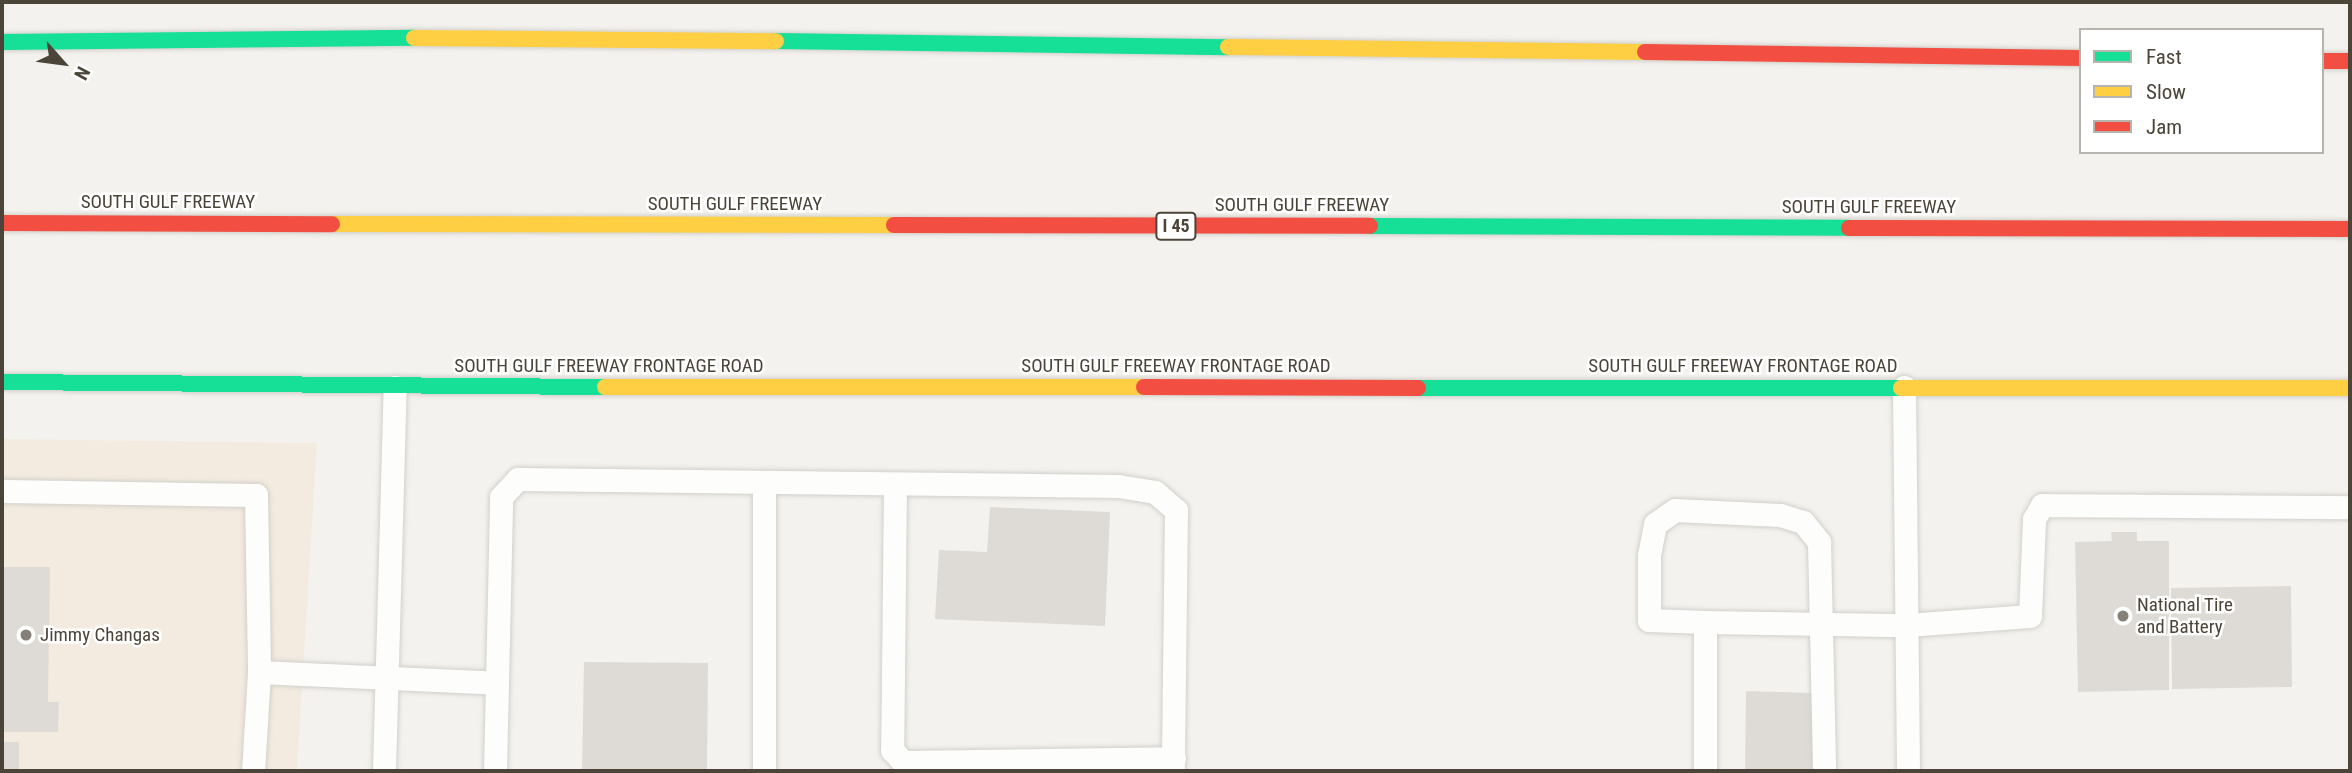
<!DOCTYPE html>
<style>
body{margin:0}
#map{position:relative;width:2352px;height:773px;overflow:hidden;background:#f4f2ee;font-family:"Roboto Condensed",sans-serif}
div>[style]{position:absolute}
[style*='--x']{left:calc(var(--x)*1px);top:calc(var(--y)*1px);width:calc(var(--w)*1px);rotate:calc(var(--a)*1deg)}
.commercial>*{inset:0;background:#f3ebdf}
.building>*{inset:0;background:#dedbd6}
.roads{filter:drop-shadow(0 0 2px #d2d0cb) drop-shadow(0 0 2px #d2d0cb)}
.lane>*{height:23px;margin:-11.5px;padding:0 11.5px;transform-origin:11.5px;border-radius:11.5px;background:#fdfdfc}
.fast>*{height:16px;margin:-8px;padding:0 8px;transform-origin:8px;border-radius:8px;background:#16e098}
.slow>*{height:16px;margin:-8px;padding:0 8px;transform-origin:8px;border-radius:8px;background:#ffcf43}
.jam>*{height:16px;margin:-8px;padding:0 8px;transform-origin:8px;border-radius:8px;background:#f24e42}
.dots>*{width:19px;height:19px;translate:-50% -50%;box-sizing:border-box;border:4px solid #fff;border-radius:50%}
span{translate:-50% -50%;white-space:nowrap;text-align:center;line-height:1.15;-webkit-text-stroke:5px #fff;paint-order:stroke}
.shield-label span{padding:2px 5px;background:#fff;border:2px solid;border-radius:5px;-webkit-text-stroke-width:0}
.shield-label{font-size:18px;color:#4b4439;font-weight:700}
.street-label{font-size:19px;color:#4b4439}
.poi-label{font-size:19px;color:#4b4439}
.left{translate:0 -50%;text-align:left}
.frame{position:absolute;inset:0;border:4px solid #4b4439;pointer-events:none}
.legend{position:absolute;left:2079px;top:28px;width:245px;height:126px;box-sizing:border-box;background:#fff;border:2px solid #b7b4b0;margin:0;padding:9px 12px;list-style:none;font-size:21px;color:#4b4439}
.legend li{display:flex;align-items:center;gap:14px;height:35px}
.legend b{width:35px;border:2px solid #b7b4b0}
.north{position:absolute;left:28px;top:28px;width:70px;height:70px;-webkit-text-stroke:5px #fff;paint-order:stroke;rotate:118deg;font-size:19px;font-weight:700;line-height:28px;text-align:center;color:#4b4439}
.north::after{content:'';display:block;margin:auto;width:24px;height:32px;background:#4b4439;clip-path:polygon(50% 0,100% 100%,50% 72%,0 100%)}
</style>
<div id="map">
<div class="commercial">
<div style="clip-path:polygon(2px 439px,317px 443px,297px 771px,2px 771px)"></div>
</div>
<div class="building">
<div style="clip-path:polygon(990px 507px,1110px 512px,1105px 626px,935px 619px,939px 550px,987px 552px)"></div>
<div style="clip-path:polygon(2111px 532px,2137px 532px,2137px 541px,2169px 541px,2169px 690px,2078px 692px,2075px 542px,2112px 541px)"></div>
<div style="clip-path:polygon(2px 567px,50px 567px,48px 702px,59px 702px,58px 732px,2px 732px)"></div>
<div style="clip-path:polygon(2291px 586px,2292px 687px,2172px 689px,2171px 588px)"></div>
<div style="clip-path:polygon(584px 662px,708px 663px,707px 771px,582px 771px)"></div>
<div style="clip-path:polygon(1746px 691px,1812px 693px,1812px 771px,1745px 771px)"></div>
<div style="clip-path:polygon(2px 742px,19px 742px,19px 771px,2px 771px)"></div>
</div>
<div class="roads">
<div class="lane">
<div style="--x:1904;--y:387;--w:384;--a:89.4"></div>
<div style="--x:895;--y:484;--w:266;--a:90.6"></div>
<div style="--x:892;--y:750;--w:16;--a:47"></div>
<div style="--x:903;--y:762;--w:271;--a:-0.8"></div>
<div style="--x:2;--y:491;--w:254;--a:0.9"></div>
<div style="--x:256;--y:495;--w:177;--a:89"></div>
<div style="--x:259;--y:672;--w:238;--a:2.6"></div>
<div style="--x:1705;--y:622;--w:56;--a:-178"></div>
<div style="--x:1649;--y:620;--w:65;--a:-90"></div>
<div style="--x:1649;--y:555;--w:32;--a:-79"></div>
<div style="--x:1655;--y:524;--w:24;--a:-35"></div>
<div style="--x:1675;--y:510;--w:105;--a:2.7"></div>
<div style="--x:1780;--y:515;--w:24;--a:17"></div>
<div style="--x:1803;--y:522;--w:26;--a:51"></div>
<div style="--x:1819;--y:542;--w:229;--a:88.7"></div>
<div style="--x:253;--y:771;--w:99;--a:-86.5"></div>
<div style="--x:384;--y:771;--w:384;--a:-88.4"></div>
<div style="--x:495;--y:771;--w:274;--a:-88.7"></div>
<div style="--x:501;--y:497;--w:25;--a:-47"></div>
<div style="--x:518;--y:479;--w:600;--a:0.67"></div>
<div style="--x:1118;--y:486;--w:37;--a:9"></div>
<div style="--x:1155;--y:492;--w:28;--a:41"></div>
<div style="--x:1176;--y:510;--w:261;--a:90.7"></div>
<div style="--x:764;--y:771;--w:289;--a:-90"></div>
<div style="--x:1705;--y:771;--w:149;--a:-90"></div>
<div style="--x:1705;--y:622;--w:202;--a:0.9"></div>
<div style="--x:1907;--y:625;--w:123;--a:-4.2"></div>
<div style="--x:2030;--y:616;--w:97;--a:-87.6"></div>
<div style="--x:2034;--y:519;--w:16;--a:-60"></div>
<div style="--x:2042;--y:505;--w:308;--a:0.4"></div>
</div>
<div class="fast">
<div style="--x:776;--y:41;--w:452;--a:0.8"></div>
<div style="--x:2;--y:42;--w:412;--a:-0.6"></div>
<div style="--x:1370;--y:226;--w:479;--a:0.2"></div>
<div style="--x:2;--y:382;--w:603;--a:0.48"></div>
<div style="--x:1418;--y:388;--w:483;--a:0"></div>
</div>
<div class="slow">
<div style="--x:414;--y:38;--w:362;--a:0.5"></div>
<div style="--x:1228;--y:47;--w:417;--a:0.7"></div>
<div style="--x:332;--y:224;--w:562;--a:0.1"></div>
<div style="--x:605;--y:387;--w:539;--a:0"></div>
<div style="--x:1901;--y:388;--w:449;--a:0"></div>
</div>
<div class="jam">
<div style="--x:1645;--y:52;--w:436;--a:0.8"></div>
<div style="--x:2322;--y:61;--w:28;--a:0"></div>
<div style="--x:2;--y:223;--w:330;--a:0.2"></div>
<div style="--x:894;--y:225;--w:476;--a:0.1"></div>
<div style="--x:1849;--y:228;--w:501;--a:0.11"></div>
<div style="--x:1144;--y:387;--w:274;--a:0.2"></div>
</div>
</div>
<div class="dots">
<div style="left:2123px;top:616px;background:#868178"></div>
<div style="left:26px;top:635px;background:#868178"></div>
</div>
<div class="shield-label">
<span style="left:1176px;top:226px">I 45</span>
</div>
<div class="street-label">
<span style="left:168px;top:202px">SOUTH GULF FREEWAY</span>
<span style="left:735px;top:204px">SOUTH GULF FREEWAY</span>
<span style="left:1302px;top:205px">SOUTH GULF FREEWAY</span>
<span style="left:1869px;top:207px">SOUTH GULF FREEWAY</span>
<span style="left:609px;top:366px">SOUTH GULF FREEWAY FRONTAGE ROAD</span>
<span style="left:1176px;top:366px">SOUTH GULF FREEWAY FRONTAGE ROAD</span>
<span style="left:1743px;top:366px">SOUTH GULF FREEWAY FRONTAGE ROAD</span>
</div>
<div class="poi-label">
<span class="left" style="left:2137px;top:616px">National Tire<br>and Battery</span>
<span class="left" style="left:40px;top:635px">Jimmy Changas</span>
</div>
<div class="frame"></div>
<ul class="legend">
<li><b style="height:9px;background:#16e098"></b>Fast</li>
<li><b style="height:9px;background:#ffcf43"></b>Slow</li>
<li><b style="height:9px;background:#f24e42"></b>Jam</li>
</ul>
<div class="north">N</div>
</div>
